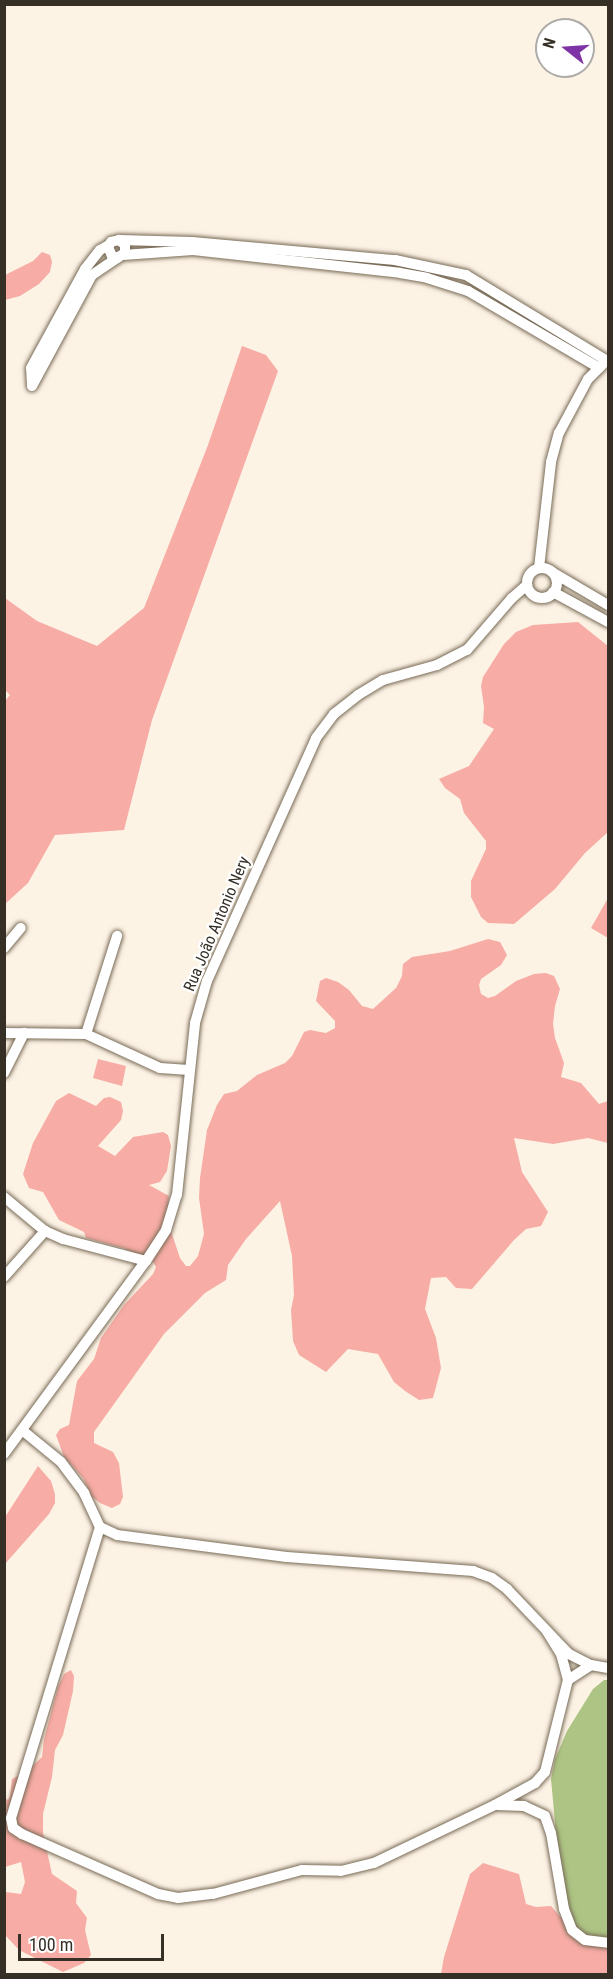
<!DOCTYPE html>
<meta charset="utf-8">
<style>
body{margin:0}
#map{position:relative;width:613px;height:1979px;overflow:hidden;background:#fdf3e5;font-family:"Roboto Condensed",sans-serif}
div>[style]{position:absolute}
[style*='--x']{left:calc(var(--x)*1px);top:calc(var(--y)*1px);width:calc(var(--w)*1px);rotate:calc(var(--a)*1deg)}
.green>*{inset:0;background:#f7aca5}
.water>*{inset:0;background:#adc484}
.roads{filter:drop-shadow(0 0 2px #786a56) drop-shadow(0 0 2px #786a56)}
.minor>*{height:10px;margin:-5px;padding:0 5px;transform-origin:5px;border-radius:5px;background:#fff}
.minor>.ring{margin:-5px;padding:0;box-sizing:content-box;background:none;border:10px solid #fff;border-radius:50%}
span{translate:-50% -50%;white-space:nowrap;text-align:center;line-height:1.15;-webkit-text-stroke:4.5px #fff;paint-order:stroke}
.street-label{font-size:16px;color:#352f26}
.frame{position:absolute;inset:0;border:6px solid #352f26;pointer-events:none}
.north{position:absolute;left:535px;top:18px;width:60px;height:60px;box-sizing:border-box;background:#fff;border:2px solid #aeaca8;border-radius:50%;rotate:287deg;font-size:16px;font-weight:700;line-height:24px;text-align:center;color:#352f26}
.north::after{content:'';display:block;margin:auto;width:21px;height:27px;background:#7f34a6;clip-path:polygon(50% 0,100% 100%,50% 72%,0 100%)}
.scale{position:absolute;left:18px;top:1934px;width:146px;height:27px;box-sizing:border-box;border:3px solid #352f26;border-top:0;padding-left:8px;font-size:18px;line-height:21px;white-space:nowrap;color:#352f26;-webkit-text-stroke:4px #fff;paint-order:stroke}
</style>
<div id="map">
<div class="green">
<div style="clip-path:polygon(42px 252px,50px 255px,52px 262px,50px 272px,39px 284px,20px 296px,5px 300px,5px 275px,33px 261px)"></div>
<div style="clip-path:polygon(242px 346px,266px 355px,278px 371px,152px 720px,124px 830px,55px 835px,28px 883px,5px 904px,4px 702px,10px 695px,5px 690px,5px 598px,37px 621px,97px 646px,144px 608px,208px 445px)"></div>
<div style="clip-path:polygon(578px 622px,608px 646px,608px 832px,585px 853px,555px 889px,514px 924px,488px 923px,481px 917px,471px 897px,471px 881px,486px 849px,486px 841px,464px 813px,460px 799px,445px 788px,439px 779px,469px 766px,494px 729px,483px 723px,484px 707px,481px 686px,483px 677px,504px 644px,516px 632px,533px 625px)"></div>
<div style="clip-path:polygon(608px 898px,608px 938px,591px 928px)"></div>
<div style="clip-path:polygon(488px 939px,500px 942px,507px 955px,501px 965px,481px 979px,479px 985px,481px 994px,488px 998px,495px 996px,516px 981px,534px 974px,546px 973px,554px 976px,560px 989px,555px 1006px,553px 1024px,555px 1038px,564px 1063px,561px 1077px,581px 1083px,599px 1104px,608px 1101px,608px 1143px,588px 1138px,553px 1144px,514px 1138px,522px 1172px,548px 1212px,541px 1226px,526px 1229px,514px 1240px,472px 1289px,456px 1288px,446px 1277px,431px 1278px,425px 1309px,436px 1338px,441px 1368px,433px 1398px,419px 1400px,405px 1391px,394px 1382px,378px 1354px,348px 1349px,326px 1372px,299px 1355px,293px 1341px,291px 1310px,294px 1295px,292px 1256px,280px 1201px,246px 1239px,228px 1265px,226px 1280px,205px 1293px,164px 1334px,94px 1432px,94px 1443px,113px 1452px,119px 1463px,123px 1497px,120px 1504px,112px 1508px,100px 1503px,92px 1497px,83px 1478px,64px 1457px,56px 1435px,60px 1429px,69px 1425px,77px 1381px,94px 1359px,101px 1338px,124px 1305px,153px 1274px,156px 1267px,153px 1262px,123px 1248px,86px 1238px,84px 1232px,59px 1220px,43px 1192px,29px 1188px,23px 1174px,33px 1143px,56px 1101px,69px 1093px,96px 1106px,104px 1098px,110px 1097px,121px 1102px,123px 1111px,121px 1120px,98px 1146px,115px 1156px,133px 1137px,163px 1132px,168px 1135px,171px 1146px,167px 1171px,160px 1182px,149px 1185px,169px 1196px,167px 1219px,180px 1258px,186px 1266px,190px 1266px,198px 1256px,204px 1234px,199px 1198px,200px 1178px,207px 1130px,217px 1105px,224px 1094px,237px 1091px,257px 1075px,285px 1063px,292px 1056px,304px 1032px,310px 1030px,326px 1033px,335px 1028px,335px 1021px,316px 1001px,320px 981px,326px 978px,338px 982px,349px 990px,362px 1006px,373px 1009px,396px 988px,402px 976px,403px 964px,412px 957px,450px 951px)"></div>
<div style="clip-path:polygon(98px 1059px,126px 1066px,122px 1086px,93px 1078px)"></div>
<div style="clip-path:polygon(38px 1466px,51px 1481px,55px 1494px,55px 1503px,49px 1514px,5px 1564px,5px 1517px)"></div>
<div style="clip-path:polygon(71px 1670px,74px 1676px,73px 1691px,63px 1735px,55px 1750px,52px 1777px,43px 1814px,43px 1833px,52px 1874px,77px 1891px,76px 1903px,87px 1918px,85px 1930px,91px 1955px,84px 1963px,63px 1972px,19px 1950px,5px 1935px,5px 1892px,21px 1894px,25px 1882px,21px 1862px,5px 1867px,5px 1798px,8px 1800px,10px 1796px,12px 1779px,26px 1772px,42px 1757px,44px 1739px,58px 1687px,64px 1674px)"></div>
<div style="clip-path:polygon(483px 1863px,519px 1874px,526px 1904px,536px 1907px,551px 1906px,573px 1931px,608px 1934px,608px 1974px,441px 1974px,444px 1957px,470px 1874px)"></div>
</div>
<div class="water">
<div style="clip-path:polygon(604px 1680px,608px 1680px,608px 1937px,601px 1939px,584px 1936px,572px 1923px,561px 1888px,551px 1779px,555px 1759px,567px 1731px,593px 1689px)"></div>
</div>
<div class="roads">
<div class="minor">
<div style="--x:120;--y:240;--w:72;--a:1.6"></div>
<div style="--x:192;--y:242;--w:204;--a:5.1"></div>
<div style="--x:395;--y:260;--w:73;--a:11.9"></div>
<div style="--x:466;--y:275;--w:164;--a:31.3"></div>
<div style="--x:123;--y:255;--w:70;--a:-4.1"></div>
<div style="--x:193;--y:250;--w:208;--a:6.3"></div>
<div style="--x:400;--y:273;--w:27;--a:10"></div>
<div style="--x:427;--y:278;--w:43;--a:17.6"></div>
<div style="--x:468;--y:291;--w:152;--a:30.4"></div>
<div style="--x:32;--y:385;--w:17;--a:-93"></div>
<div style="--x:31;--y:368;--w:113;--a:-61.4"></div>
<div style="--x:85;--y:269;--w:24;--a:-52"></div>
<div style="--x:100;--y:250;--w:10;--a:-29"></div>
<div style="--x:32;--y:386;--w:126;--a:-61.6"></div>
<div style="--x:92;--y:275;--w:40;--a:-34"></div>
<div style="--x:125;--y:253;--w:8;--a:-90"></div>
<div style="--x:125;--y:245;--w:8;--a:-140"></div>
<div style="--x:119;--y:240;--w:8;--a:166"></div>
<div style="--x:111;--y:242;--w:6;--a:121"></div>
<div style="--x:108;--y:247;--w:10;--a:66"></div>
<div style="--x:112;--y:256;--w:6;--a:18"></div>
<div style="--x:539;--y:568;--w:107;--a:-83.5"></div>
<div style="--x:551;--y:462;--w:30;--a:-75"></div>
<div style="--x:559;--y:433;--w:61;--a:-61.8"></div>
<div style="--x:588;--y:379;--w:21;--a:-45"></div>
<div class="ring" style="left:527px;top:568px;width:20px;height:20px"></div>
<div style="--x:552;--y:572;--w:65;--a:30.5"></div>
<div style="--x:553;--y:592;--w:63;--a:28.6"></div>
<div style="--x:4;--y:948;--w:26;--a:-50"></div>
<div style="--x:4;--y:1033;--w:82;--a:0.7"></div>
<div style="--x:86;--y:1034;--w:81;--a:24.7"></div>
<div style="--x:160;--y:1068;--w:29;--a:4"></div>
<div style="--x:86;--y:1034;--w:103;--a:-72.4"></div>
<div style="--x:4;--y:1073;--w:45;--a:-63.4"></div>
<div style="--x:4;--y:1197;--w:53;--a:39.7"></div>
<div style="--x:45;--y:1231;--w:20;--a:24"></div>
<div style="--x:63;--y:1239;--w:86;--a:14.8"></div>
<div style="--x:4;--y:1277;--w:62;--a:-48.3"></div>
<div style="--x:22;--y:1430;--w:50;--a:39.4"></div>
<div style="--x:61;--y:1462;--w:39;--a:53"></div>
<div style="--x:84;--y:1493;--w:38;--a:65"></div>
<div style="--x:100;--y:1527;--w:19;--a:25"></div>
<div style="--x:117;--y:1535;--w:171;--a:7.4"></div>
<div style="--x:287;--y:1557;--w:187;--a:4.3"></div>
<div style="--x:473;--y:1571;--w:20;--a:20"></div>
<div style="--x:492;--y:1578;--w:19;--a:36"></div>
<div style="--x:507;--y:1589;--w:90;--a:46.4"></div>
<div style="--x:569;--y:1654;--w:25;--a:27"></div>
<div style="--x:591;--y:1665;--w:17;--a:10"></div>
<div style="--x:4;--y:1454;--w:240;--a:-53.7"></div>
<div style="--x:146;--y:1261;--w:37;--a:-57"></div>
<div style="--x:166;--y:1230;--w:37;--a:-73"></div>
<div style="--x:177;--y:1195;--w:173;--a:-84"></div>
<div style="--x:195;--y:1023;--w:44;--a:-74.1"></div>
<div style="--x:207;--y:981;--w:266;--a:-65.8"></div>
<div style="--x:316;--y:738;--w:30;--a:-53"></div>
<div style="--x:334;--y:714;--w:31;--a:-38"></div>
<div style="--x:358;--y:695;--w:29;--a:-31"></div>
<div style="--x:383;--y:680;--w:56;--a:-15.5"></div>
<div style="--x:437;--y:665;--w:34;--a:-27"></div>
<div style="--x:467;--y:650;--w:69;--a:-49.1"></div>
<div style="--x:512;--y:598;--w:20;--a:-41"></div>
<div style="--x:100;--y:1527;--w:304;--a:107"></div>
<div style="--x:11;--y:1818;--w:10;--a:79"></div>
<div style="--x:13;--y:1828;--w:11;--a:34"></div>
<div style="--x:22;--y:1834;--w:149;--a:23.8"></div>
<div style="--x:158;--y:1894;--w:20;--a:11"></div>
<div style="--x:178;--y:1898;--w:35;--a:-7"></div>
<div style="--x:213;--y:1894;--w:92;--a:-15.1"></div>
<div style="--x:302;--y:1870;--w:39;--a:1"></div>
<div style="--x:341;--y:1871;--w:34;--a:-14"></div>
<div style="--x:374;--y:1863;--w:134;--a:-25.6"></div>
<div style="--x:495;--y:1805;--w:46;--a:-28.8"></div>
<div style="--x:535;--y:1783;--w:15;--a:-48"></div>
<div style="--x:545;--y:1772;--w:95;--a:-76"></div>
<div style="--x:568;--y:1680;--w:27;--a:-105"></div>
<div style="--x:561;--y:1654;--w:26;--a:-122"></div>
<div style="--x:568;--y:1680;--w:27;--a:-33"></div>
<div style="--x:497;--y:1805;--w:27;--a:2"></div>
<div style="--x:524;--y:1806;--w:23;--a:25"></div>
<div style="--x:545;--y:1816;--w:18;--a:71"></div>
<div style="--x:551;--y:1833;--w:77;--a:80.3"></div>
<div style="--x:564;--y:1909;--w:22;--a:69"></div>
<div style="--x:572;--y:1930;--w:16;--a:38"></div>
<div style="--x:585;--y:1940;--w:23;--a:7"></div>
</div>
</div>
<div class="street-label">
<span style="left:217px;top:924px;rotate:-67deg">Rua João Antonio Nery</span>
</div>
<div class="frame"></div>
<div class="north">N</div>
<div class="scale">100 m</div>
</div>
